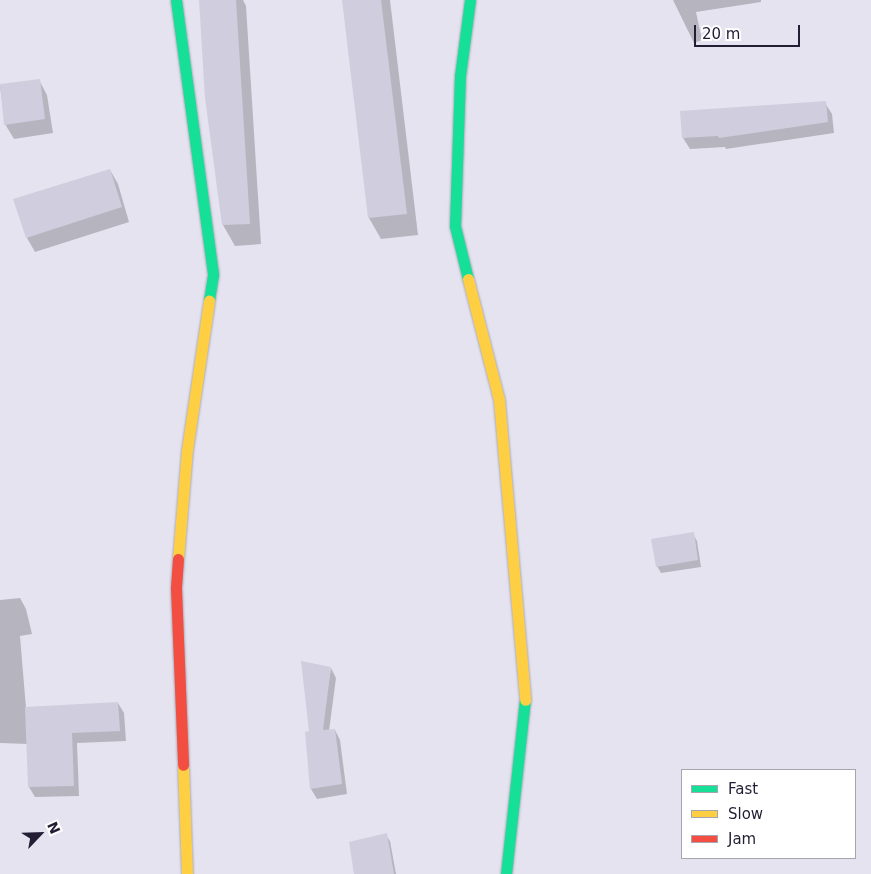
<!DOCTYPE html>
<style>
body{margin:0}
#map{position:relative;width:871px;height:874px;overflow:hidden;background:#e4e3ef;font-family:"DejaVu Sans",sans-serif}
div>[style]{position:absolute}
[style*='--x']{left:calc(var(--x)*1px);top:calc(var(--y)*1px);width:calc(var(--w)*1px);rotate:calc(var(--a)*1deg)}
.shadow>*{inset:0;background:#0003}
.building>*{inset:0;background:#d0cdde}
.roads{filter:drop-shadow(0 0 1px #aeabbb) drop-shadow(0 0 1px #aeabbb)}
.fast>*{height:11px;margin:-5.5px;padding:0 5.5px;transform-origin:5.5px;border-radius:5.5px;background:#16e098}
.slow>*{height:11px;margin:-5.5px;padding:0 5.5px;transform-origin:5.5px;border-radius:5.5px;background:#ffcf43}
.jam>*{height:11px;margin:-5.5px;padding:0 5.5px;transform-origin:5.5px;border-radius:5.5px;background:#f24e42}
span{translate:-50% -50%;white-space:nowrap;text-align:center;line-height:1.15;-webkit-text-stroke:4.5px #fff;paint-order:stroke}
.legend{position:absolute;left:681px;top:769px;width:175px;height:90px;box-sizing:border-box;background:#fff;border:1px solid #a7a5ae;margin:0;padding:6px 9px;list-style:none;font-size:15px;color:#231e34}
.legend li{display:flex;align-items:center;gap:10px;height:25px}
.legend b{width:25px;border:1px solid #a7a5ae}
.north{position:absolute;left:15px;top:809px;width:50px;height:50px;-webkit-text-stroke:4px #fff;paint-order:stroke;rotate:66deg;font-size:14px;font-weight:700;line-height:20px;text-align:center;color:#231e34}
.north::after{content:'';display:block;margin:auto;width:18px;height:22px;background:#231e34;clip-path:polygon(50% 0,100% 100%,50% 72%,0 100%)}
.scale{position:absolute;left:694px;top:25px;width:106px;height:22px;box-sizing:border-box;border:2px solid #231e34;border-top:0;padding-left:6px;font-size:15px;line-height:18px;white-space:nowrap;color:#231e34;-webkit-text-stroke:4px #fff;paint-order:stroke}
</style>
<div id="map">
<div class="shadow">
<div style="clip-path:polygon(200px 0,243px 0,246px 6px,261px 244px,235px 246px,223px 225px,206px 98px)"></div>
<div style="clip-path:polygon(343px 0,390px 0,418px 235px,381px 239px,369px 218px)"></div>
<div style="clip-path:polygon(673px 0,761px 0,761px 2px,696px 12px,702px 40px,694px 43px)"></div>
<div style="clip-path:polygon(39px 80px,47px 95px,53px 133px,14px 139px,5px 124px,0 86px)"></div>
<div style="clip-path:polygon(825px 103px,832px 114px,834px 133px,726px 149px,725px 147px,690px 149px,683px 138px)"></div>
<div style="clip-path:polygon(110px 170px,118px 184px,129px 222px,35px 252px,27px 238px)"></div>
<div style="clip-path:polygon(693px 534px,697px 541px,701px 567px,661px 573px,657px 566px)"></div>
<div style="clip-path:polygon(20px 598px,26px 609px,32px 634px,20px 636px,26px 708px,118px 703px,124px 713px,126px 741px,77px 743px,79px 796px,35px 797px,29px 787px,28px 744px,0 743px,0 600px)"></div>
<div style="clip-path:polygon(331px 668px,336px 678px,329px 731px,335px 730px,340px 740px,347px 794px,317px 799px,311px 789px)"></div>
<div style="clip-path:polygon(386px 835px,390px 841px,396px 874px,355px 874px)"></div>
</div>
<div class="building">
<div style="clip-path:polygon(199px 0,236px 0,250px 224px,222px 225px,205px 98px)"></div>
<div style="clip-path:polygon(342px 0,381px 0,407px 214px,368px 218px)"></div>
<div style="clip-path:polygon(40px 79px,45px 119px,4px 125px,0 84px)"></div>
<div style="clip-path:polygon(826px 101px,828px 122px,719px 138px,718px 136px,682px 138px,680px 111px)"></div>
<div style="clip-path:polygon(110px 169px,122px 207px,26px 238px,13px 199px)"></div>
<div style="clip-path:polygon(694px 532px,698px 560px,656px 567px,651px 539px)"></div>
<div style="clip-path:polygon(301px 661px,331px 667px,323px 730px,335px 729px,342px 784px,310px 789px,305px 732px,309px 731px)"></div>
<div style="clip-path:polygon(118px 702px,120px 731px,72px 733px,74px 786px,28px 787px,25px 707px)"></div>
<div style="clip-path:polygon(387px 833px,394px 874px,354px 874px,349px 842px)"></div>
</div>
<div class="roads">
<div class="fast">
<div style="--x:176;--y:0;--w:277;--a:82.3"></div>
<div style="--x:213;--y:275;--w:26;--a:99"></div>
<div style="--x:468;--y:279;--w:55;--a:-103.8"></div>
<div style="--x:455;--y:226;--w:150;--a:-88.1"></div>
<div style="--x:460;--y:76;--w:77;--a:-82.5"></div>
<div style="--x:506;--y:874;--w:175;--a:-83.8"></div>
</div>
<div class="slow">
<div style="--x:468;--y:279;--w:125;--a:75.6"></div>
<div style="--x:499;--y:400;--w:301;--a:85"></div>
<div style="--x:178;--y:559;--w:109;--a:-85.3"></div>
<div style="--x:187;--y:450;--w:151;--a:-81.6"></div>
<div style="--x:183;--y:765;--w:109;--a:87.9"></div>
</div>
<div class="jam">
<div style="--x:178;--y:559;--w:29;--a:94"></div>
<div style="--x:176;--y:588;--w:177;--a:87.7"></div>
</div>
</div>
<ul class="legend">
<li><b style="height:6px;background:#16e098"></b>Fast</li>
<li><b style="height:6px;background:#ffcf43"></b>Slow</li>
<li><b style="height:6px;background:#f24e42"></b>Jam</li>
</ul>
<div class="north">N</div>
<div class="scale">20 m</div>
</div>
